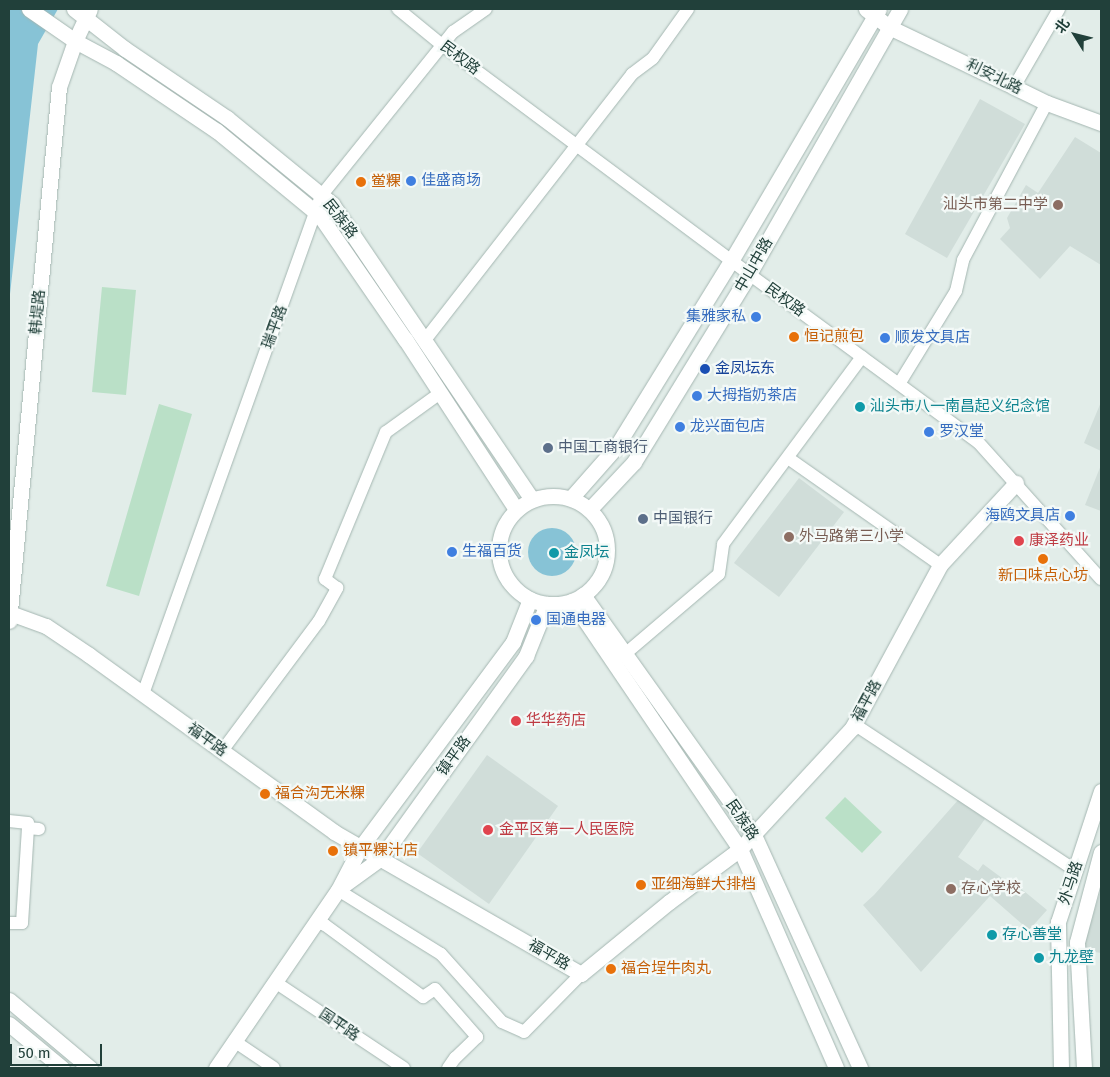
<!DOCTYPE html>
<meta charset="utf-8">
<style>
body{margin:0}
#map{position:relative;width:1110px;height:1077px;overflow:hidden;background:#e2ede9;font-family:"Fira Sans","Noto Sans SC",sans-serif}
div>[style]{position:absolute}
[style*='--x']{left:calc(var(--x)*1px);top:calc(var(--y)*1px);width:calc(var(--w)*1px);rotate:calc(var(--a)*1deg)}
.built>*{inset:0;background:#d0ddd9}
.green>*{inset:0;background:#bae0c7}
.water>*{inset:0;background:#87c3d6}
.round{border-radius:50%}
.roads{filter:drop-shadow(0 0 1px #a4b6b1) drop-shadow(0 0 1px #a4b6b1)}
.street>*{height:12px;margin:-6px;padding:0 6px;transform-origin:6px;border-radius:6px;background:#fff}
.secondary>*{height:15px;margin:-7.5px;padding:0 7.5px;transform-origin:7.5px;border-radius:7.5px;background:#fff}
.secondary>.ring{margin:-7.5px;padding:0;box-sizing:content-box;background:none;border:15px solid #fff;border-radius:50%}
.dots>*{width:14px;height:14px;translate:-50% -50%;box-sizing:border-box;border:2px solid #f3f9f7;border-radius:50%}
span{translate:-50% -50%;white-space:nowrap;text-align:center;line-height:1.15;-webkit-text-stroke:4.5px #f3f9f7;paint-order:stroke}
.street-label{font-size:15px;color:#21403a}
.shop-label{font-size:15px;color:#366cbe}
.left{translate:0 -50%;text-align:left}
.right{translate:-100% -50%;text-align:right}
.food-label{font-size:15px;color:#c56008}
.education-label{font-size:15px;color:#785e54}
.transit-label{font-size:15px;color:#164399}
.culture-label{font-size:15px;color:#0d838f}
.service-label{font-size:15px;color:#4e5e75}
.health-label{font-size:15px;color:#be3a42}
.frame{position:absolute;inset:0;border:10px solid #21403a;pointer-events:none}
.north{position:absolute;left:1050px;top:10px;width:50px;height:50px;-webkit-text-stroke:4px #f3f9f7;paint-order:stroke;rotate:306deg;font-size:14px;font-weight:700;line-height:20px;text-align:center;color:#21403a}
.north::after{content:'';display:block;margin:auto;width:18px;height:22px;background:#21403a;clip-path:polygon(50% 0,100% 100%,50% 72%,0 100%)}
.scale{position:absolute;left:10px;top:1044px;width:92px;height:22px;box-sizing:border-box;border:2px solid #21403a;border-top:0;padding-left:6px;font-size:15px;line-height:18px;white-space:nowrap;color:#21403a;-webkit-text-stroke:4px #f3f9f7;paint-order:stroke}
</style>
<div id="map">
<div class="built">
<div style="clip-path:polygon(980px 99px,1025px 124px,947px 258px,905px 234px)"></div>
<div style="clip-path:polygon(1075px 137px,1101px 153px,1101px 265px,1070px 246px,1040px 279px,1000px 239px,1010px 228px,1007px 218px,1026px 185px,1038px 193px)"></div>
<div style="clip-path:polygon(1101px 402px,1101px 451px,1084px 443px)"></div>
<div style="clip-path:polygon(1101px 465px,1101px 511px,1085px 505px)"></div>
<div style="clip-path:polygon(799px 478px,844px 512px,779px 597px,734px 563px)"></div>
<div style="clip-path:polygon(487px 755px,558px 806px,489px 904px,417px 853px)"></div>
<div style="clip-path:polygon(959px 799px,985px 819px,958px 857px,978px 871px,983px 864px,1006px 881px,1008px 878px,1047px 910px,1029px 930px,990px 896px,921px 972px,863px 905px,874px 895px)"></div>
<div style="clip-path:polygon(1101px 888px,1101px 953px,1083px 950px)"></div>
</div>
<div class="green">
<div style="clip-path:polygon(102px 287px,136px 290px,126px 395px,92px 392px)"></div>
<div style="clip-path:polygon(159px 404px,192px 414px,139px 596px,106px 586px)"></div>
<div style="clip-path:polygon(845px 797px,882px 832px,862px 853px,825px 818px)"></div>
</div>
<div class="water">
<div style="clip-path:polygon(9px 9px,58px 9px,38px 44px,9px 303px)"></div>
<div class="round" style="left:528px;top:528px;width:48px;height:48px"></div>
</div>
<div class="roads">
<div class="street">
<div style="--x:398;--y:9;--w:57;--a:39.3"></div>
<div style="--x:442;--y:45;--w:383;--a:36.7"></div>
<div style="--x:749;--y:274;--w:284;--a:36.3"></div>
<div style="--x:978;--y:442;--w:184;--a:48.1"></div>
<div style="--x:1014;--y:87;--w:90;--a:-60"></div>
<div style="--x:425;--y:340;--w:337;--a:-52.1"></div>
<div style="--x:632;--y:74;--w:26;--a:-37"></div>
<div style="--x:653;--y:58;--w:60;--a:-54.5"></div>
<div style="--x:899;--y:384;--w:109;--a:-58.5"></div>
<div style="--x:956;--y:291;--w:32;--a:-77"></div>
<div style="--x:963;--y:260;--w:178;--a:-61.9"></div>
<div style="--x:788;--y:458;--w:186;--a:35.1"></div>
<div style="--x:625;--y:654;--w:123;--a:-40.4"></div>
<div style="--x:719;--y:574;--w:30;--a:-82"></div>
<div style="--x:723;--y:544;--w:233;--a:-53.4"></div>
<div style="--x:143;--y:694;--w:529;--a:-70.33"></div>
<div style="--x:321;--y:196;--w:211;--a:-51.2"></div>
<div style="--x:453;--y:32;--w:40;--a:-34.9"></div>
<div style="--x:854;--y:724;--w:265;--a:33.5"></div>
<div style="--x:222;--y:751;--w:162;--a:-53.3"></div>
<div style="--x:319;--y:621;--w:38;--a:-61"></div>
<div style="--x:337;--y:588;--w:15;--a:-143"></div>
<div style="--x:325;--y:579;--w:159;--a:-67.5"></div>
<div style="--x:386;--y:432;--w:67;--a:-35.8"></div>
<div style="--x:9;--y:821;--w:19;--a:6"></div>
<div style="--x:28;--y:823;--w:5;--a:90"></div>
<div style="--x:338;--y:890;--w:121;--a:31.9"></div>
<div style="--x:441;--y:954;--w:91;--a:48.1"></div>
<div style="--x:502;--y:1022;--w:24;--a:24"></div>
<div style="--x:524;--y:1032;--w:81;--a:-45.5"></div>
<div style="--x:316;--y:922;--w:9;--a:18"></div>
<div style="--x:325;--y:925;--w:122;--a:36.3"></div>
<div style="--x:423;--y:997;--w:14;--a:-34"></div>
<div style="--x:435;--y:989;--w:64;--a:48.8"></div>
<div style="--x:477;--y:1037;--w:30;--a:136"></div>
<div style="--x:455;--y:1058;--w:12;--a:125"></div>
<div style="--x:9;--y:923;--w:13;--a:0"></div>
<div style="--x:22;--y:923;--w:95;--a:-86.4"></div>
<div style="--x:28;--y:828;--w:11;--a:5"></div>
<div style="--x:275;--y:982;--w:155;--a:33.7"></div>
<div style="--x:234;--y:1041;--w:48;--a:34"></div>
</div>
<div class="secondary">
<div style="--x:29;--y:9;--w:56;--a:34.8"></div>
<div style="--x:75;--y:41;--w:47;--a:28.2"></div>
<div style="--x:116;--y:63;--w:122;--a:34"></div>
<div style="--x:217;--y:131;--w:134;--a:39.5"></div>
<div style="--x:320;--y:216;--w:150;--a:55.4"></div>
<div style="--x:405;--y:339;--w:203;--a:56.9"></div>
<div style="--x:74;--y:9;--w:65;--a:38.1"></div>
<div style="--x:125;--y:49;--w:123;--a:34.1"></div>
<div style="--x:227;--y:118;--w:136;--a:39.3"></div>
<div style="--x:332;--y:204;--w:356;--a:55.9"></div>
<div style="--x:866;--y:9;--w:29;--a:38"></div>
<div style="--x:889;--y:27;--w:139;--a:25.6"></div>
<div style="--x:1014;--y:87;--w:37;--a:26"></div>
<div style="--x:1047;--y:103;--w:58;--a:20.3"></div>
<div class="ring" style="left:499px;top:496px;width:93px;height:93px"></div>
<div style="--x:571;--y:498;--w:68;--a:-48.6"></div>
<div style="--x:616;--y:447;--w:219;--a:-58.3"></div>
<div style="--x:731;--y:261;--w:292;--a:-59.6"></div>
<div style="--x:590;--y:509;--w:64;--a:-46.9"></div>
<div style="--x:634;--y:462;--w:220;--a:-58.5"></div>
<div style="--x:749;--y:274;--w:305;--a:-60.3"></div>
<div style="--x:583;--y:595;--w:295;--a:54.5"></div>
<div style="--x:754;--y:835;--w:256;--a:65.5"></div>
<div style="--x:572;--y:601;--w:300;--a:55.9"></div>
<div style="--x:740;--y:849;--w:239;--a:66.3"></div>
<div style="--x:10;--y:613;--w:38;--a:20"></div>
<div style="--x:46;--y:626;--w:52;--a:34"></div>
<div style="--x:89;--y:655;--w:302;--a:35.8"></div>
<div style="--x:334;--y:832;--w:285;--a:29.9"></div>
<div style="--x:581;--y:974;--w:114;--a:-39.3"></div>
<div style="--x:669;--y:902;--w:89;--a:-36.7"></div>
<div style="--x:740;--y:849;--w:165;--a:-47.2"></div>
<div style="--x:852;--y:728;--w:185;--a:-61.6"></div>
<div style="--x:940;--y:565;--w:112;--a:-47.2"></div>
<div style="--x:9;--y:621;--w:536;--a:-84.65"></div>
<div style="--x:59;--y:87;--w:49;--a:-70.8"></div>
<div style="--x:75;--y:41;--w:35;--a:-65"></div>
<div style="--x:341;--y:887;--w:49;--a:-35.9"></div>
<div style="--x:381;--y:858;--w:249;--a:-54.3"></div>
<div style="--x:526;--y:656;--w:56;--a:-68"></div>
<div style="--x:9;--y:1000;--w:106;--a:40"></div>
<div style="--x:9;--y:1024;--w:69;--a:39.7"></div>
<div style="--x:216;--y:1068;--w:216;--a:-55.6"></div>
<div style="--x:338;--y:890;--w:47;--a:-62.4"></div>
<div style="--x:360;--y:848;--w:257;--a:-53.4"></div>
<div style="--x:513;--y:642;--w:46;--a:-68.4"></div>
<div style="--x:1061;--y:1068;--w:146;--a:-91.2"></div>
<div style="--x:1058;--y:922;--w:138;--a:-71.8"></div>
<div style="--x:1084;--y:1068;--w:126;--a:-93.2"></div>
<div style="--x:1077;--y:942;--w:93;--a:-75.1"></div>
</div>
</div>
<div class="dots">
<div style="left:411px;top:181px;background:#3f7fe0"></div>
<div style="left:361px;top:182px;background:#e8710a"></div>
<div style="left:1058px;top:205px;background:#8d6e63"></div>
<div style="left:756px;top:317px;background:#3f7fe0"></div>
<div style="left:794px;top:337px;background:#e8710a"></div>
<div style="left:885px;top:338px;background:#3f7fe0"></div>
<div style="left:705px;top:369px;background:#1a4fb4"></div>
<div style="left:697px;top:396px;background:#3f7fe0"></div>
<div style="left:860px;top:407px;background:#0f9aa8"></div>
<div style="left:680px;top:427px;background:#3f7fe0"></div>
<div style="left:929px;top:432px;background:#3f7fe0"></div>
<div style="left:548px;top:448px;background:#5c6f8a"></div>
<div style="left:1070px;top:516px;background:#3f7fe0"></div>
<div style="left:643px;top:519px;background:#5c6f8a"></div>
<div style="left:789px;top:537px;background:#8d6e63"></div>
<div style="left:1019px;top:541px;background:#e0444e"></div>
<div style="left:452px;top:552px;background:#3f7fe0"></div>
<div style="left:554px;top:553px;background:#0f9aa8"></div>
<div style="left:1043px;top:559px;background:#e8710a"></div>
<div style="left:536px;top:620px;background:#3f7fe0"></div>
<div style="left:516px;top:721px;background:#e0444e"></div>
<div style="left:265px;top:794px;background:#e8710a"></div>
<div style="left:488px;top:830px;background:#e0444e"></div>
<div style="left:333px;top:851px;background:#e8710a"></div>
<div style="left:641px;top:885px;background:#e8710a"></div>
<div style="left:951px;top:889px;background:#8d6e63"></div>
<div style="left:992px;top:935px;background:#0f9aa8"></div>
<div style="left:1039px;top:958px;background:#0f9aa8"></div>
<div style="left:611px;top:969px;background:#e8710a"></div>
</div>
<div class="street-label">
<span style="left:460px;top:58px;rotate:37deg">民权路</span>
<span style="left:994px;top:77px;rotate:26deg">利安北路</span>
<span style="left:340px;top:219px;rotate:52deg">民族路</span>
<span style="left:754px;top:265px;rotate:-60deg">中山中路</span>
<span style="left:785px;top:300px;rotate:36deg">民权路</span>
<span style="left:38px;top:312px;rotate:-85deg">韩堤路</span>
<span style="left:275px;top:327px;rotate:-70deg">瑞平路</span>
<span style="left:867px;top:701px;rotate:-62deg">福平路</span>
<span style="left:207px;top:740px;rotate:36deg">福平路</span>
<span style="left:454px;top:756px;rotate:-54deg">镇平路</span>
<span style="left:742px;top:820px;rotate:56deg">民族路</span>
<span style="left:1071px;top:883px;rotate:-72deg">外马路</span>
<span style="left:549px;top:955px;rotate:30deg">福平路</span>
<span style="left:339px;top:1025px;rotate:34deg">国平路</span>
</div>
<div class="shop-label">
<span class="left" style="left:421px;top:181px">佳盛商场</span>
<span class="right" style="left:746px;top:317px">集雅家私</span>
<span class="left" style="left:895px;top:338px">顺发文具店</span>
<span class="left" style="left:707px;top:396px">大拇指奶茶店</span>
<span class="left" style="left:690px;top:427px">龙兴面包店</span>
<span class="left" style="left:939px;top:432px">罗汉堂</span>
<span class="right" style="left:1060px;top:516px">海鸥文具店</span>
<span class="left" style="left:462px;top:552px">生福百货</span>
<span class="left" style="left:546px;top:620px">国通电器</span>
</div>
<div class="food-label">
<span class="left" style="left:371px;top:182px">鲎粿</span>
<span class="left" style="left:804px;top:337px">恒记煎包</span>
<span style="left:1043px;top:576px">新口味点心坊</span>
<span class="left" style="left:275px;top:794px">福合沟无米粿</span>
<span class="left" style="left:343px;top:851px">镇平粿汁店</span>
<span class="left" style="left:651px;top:885px">亚细海鲜大排档</span>
<span class="left" style="left:621px;top:969px">福合埕牛肉丸</span>
</div>
<div class="education-label">
<span class="right" style="left:1048px;top:205px">汕头市第二中学</span>
<span class="left" style="left:799px;top:537px">外马路第三小学</span>
<span class="left" style="left:961px;top:889px">存心学校</span>
</div>
<div class="transit-label">
<span class="left" style="left:715px;top:369px">金凤坛东</span>
</div>
<div class="culture-label">
<span class="left" style="left:870px;top:407px">汕头市八一南昌起义纪念馆</span>
<span class="left" style="left:564px;top:553px">金凤坛</span>
<span class="left" style="left:1002px;top:935px">存心善堂</span>
<span class="left" style="left:1049px;top:958px">九龙壁</span>
</div>
<div class="service-label">
<span class="left" style="left:558px;top:448px">中国工商银行</span>
<span class="left" style="left:653px;top:519px">中国银行</span>
</div>
<div class="health-label">
<span class="left" style="left:1029px;top:541px">康泽药业</span>
<span class="left" style="left:526px;top:721px">华华药店</span>
<span class="left" style="left:499px;top:830px">金平区第一人民医院</span>
</div>
<div class="frame"></div>
<div class="north">北</div>
<div class="scale">50 m</div>
</div>
